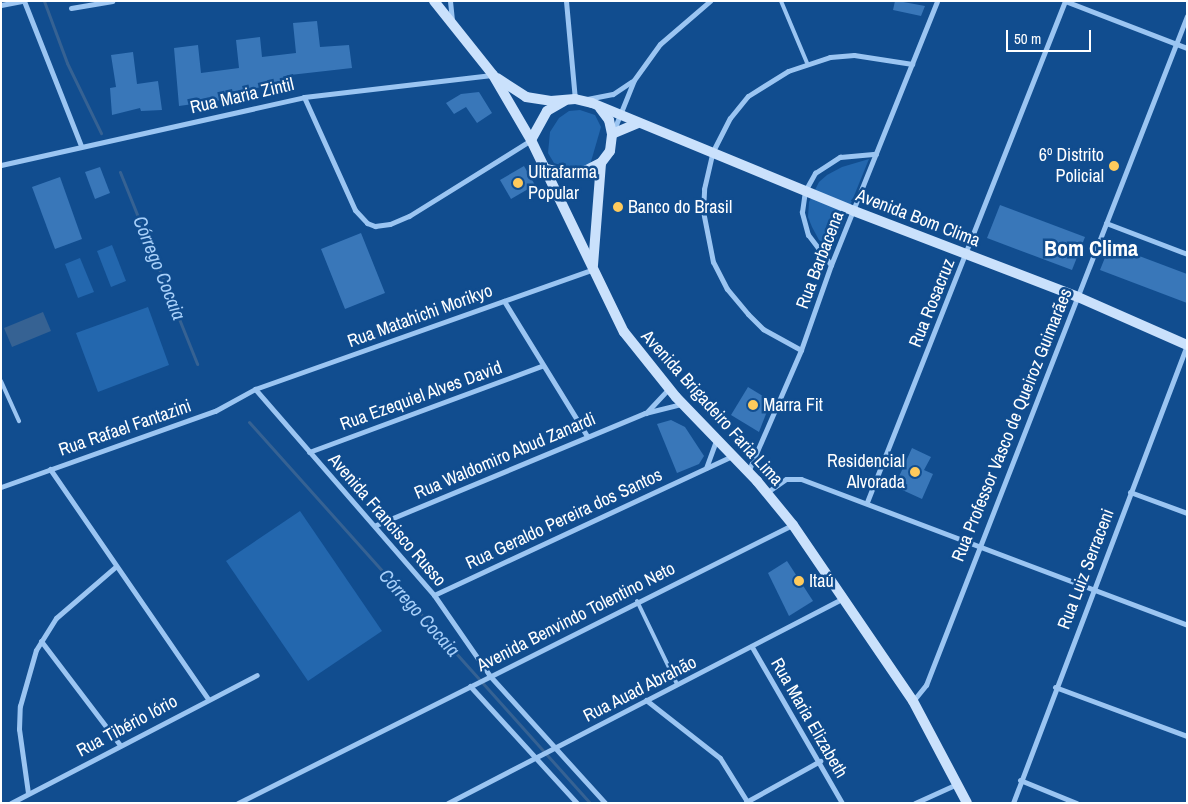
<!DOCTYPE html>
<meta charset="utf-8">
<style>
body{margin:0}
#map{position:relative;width:1188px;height:804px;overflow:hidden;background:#114d8f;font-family:"Archivo Narrow",sans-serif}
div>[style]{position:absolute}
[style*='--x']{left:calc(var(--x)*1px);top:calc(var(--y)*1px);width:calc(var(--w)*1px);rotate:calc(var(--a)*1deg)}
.green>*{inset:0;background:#2367ae}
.water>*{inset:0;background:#366293}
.stream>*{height:3px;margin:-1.5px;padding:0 1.5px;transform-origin:1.5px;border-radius:1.5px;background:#366293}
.building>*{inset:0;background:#3977b9}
.lane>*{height:4px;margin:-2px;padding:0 2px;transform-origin:2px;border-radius:2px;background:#9bc5f2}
.street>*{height:5px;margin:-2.5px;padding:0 2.5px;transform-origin:2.5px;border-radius:2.5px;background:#9bc5f2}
.secondary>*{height:10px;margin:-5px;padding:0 5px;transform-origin:5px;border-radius:5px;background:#cae1fc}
.dots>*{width:14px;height:14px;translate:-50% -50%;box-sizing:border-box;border:2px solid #114d8f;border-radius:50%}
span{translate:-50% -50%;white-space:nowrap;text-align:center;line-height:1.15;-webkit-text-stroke:5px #114d8f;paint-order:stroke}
.street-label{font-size:18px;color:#fff}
.poi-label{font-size:18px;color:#fff}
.right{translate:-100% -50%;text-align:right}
.left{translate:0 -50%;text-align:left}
.water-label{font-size:19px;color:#a7cff9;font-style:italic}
.district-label{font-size:22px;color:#fff;font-weight:700}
.frame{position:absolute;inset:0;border:2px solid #fff;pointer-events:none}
.scale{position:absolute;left:1006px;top:30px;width:85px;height:22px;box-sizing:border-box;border:2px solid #fff;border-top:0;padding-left:6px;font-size:15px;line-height:18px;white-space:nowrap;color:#fff;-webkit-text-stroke:4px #114d8f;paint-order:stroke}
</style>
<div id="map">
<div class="green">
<div style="clip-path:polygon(580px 110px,595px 115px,601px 127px,590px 165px,573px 169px,554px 163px,548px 153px,550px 132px,559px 118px,569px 111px)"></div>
<div style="clip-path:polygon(869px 159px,832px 250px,819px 240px,812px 227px,808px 217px,809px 202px,819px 182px,827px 175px,842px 167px)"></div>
<div style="clip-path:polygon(112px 245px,126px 281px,111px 287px,97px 251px)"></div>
<div style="clip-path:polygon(80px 258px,94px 292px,78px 298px,65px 264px)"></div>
<div style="clip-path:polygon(148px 307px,169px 365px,98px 392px,76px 333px)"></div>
<div style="clip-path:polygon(300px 511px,382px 631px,308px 681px,226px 561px)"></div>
</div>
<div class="water">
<div style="clip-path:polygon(43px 312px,51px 331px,12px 347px,4px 328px)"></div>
</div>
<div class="stream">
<div style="--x:44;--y:1;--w:66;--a:69.6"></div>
<div style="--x:67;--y:63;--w:78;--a:64.1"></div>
<div style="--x:120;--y:172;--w:207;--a:68.1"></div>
<div style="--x:249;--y:422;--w:511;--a:48.17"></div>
</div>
<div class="building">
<div style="clip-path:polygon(895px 1px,898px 1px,925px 6px,921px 16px,893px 10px)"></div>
<div style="clip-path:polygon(317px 21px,320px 47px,349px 45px,352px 68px,290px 75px,291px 83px,228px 92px,229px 99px,179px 106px,174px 48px,198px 45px,201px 73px,239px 68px,236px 40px,260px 37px,262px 57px,296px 53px,293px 23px)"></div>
<div style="clip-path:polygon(133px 52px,137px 84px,158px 81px,162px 110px,141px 111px,140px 108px,112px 115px,110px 88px,116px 87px,111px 55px)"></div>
<div style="clip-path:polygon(479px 92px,492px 113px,477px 123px,466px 107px,454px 114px,446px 103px,461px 94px)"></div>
<div style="clip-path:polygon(524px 166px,535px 185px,511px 199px,500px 180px)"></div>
<div style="clip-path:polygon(100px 167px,110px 193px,95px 199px,85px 172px)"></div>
<div style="clip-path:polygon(60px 177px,82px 239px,55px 249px,32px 187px)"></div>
<div style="clip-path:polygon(1000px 205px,1085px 237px,1072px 270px,987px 238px)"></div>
<div style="clip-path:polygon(361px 233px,385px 293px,345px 309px,321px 249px)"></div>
<div style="clip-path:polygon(1110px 245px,1187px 274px,1187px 303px,1100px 270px)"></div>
<div style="clip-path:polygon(748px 387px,771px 401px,759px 432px,731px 415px)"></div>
<div style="clip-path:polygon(671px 420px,685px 427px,704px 456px,699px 464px,677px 473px,657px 424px)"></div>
<div style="clip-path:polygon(912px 448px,931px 457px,924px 470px,933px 474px,922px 499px,898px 488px,900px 483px,897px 481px)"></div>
<div style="clip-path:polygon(787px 561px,813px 601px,789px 616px,768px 573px)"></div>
</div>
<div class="lane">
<div style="--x:781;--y:1;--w:67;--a:67.2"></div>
<div style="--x:1;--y:381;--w:44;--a:65.8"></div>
<div style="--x:637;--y:601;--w:92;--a:64.3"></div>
</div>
<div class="street">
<div style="--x:24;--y:1;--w:156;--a:68.5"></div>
<div style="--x:450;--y:1;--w:20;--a:84"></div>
<div style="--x:566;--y:1;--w:98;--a:84.8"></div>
<div style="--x:1065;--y:1;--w:131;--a:21.1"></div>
<div style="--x:1;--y:5;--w:21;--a:-11"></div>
<div style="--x:71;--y:8;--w:42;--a:-9.7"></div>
<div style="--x:304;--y:97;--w:124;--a:65.7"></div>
<div style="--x:355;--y:210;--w:18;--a:47"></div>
<div style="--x:367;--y:223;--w:9;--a:21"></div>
<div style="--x:375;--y:226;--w:15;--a:-8"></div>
<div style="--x:390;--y:224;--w:21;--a:-23"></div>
<div style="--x:409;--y:216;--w:144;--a:-31.9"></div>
<div style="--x:587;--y:99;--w:26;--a:-11"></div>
<div style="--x:613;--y:94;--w:22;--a:-34"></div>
<div style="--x:613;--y:132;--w:56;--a:-68"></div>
<div style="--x:634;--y:80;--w:44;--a:-54.2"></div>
<div style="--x:660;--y:44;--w:66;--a:-40.7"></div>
<div style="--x:1;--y:165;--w:311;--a:-12.6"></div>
<div style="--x:304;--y:97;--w:189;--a:-6.7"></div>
<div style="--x:1106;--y:223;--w:87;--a:20.9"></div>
<div style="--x:831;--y:265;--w:38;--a:-127"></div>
<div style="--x:808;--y:235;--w:24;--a:-105"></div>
<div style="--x:802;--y:212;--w:21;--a:-82"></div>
<div style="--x:805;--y:191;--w:21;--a:-61"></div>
<div style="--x:815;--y:173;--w:30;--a:-33"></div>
<div style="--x:840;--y:157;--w:36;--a:-5"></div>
<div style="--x:504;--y:301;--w:158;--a:58.4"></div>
<div style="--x:801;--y:350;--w:43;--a:-151.1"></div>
<div style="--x:763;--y:329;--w:21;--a:-135"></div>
<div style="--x:748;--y:314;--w:33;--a:-130"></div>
<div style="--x:727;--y:289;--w:30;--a:-117"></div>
<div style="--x:713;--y:262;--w:52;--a:-101.1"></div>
<div style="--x:703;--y:211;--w:22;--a:-87"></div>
<div style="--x:704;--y:189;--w:37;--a:-77"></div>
<div style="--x:712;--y:153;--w:39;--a:-63"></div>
<div style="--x:730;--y:118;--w:28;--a:-51"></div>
<div style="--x:748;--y:96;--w:47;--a:-32"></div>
<div style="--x:788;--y:71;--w:44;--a:-18.4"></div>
<div style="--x:830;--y:57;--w:24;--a:-5"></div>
<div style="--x:854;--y:55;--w:59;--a:8.8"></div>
<div style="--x:255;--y:389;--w:273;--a:49"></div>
<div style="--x:434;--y:595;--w:98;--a:55.3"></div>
<div style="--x:490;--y:676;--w:171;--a:47.8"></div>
<div style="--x:646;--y:413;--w:34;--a:-47"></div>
<div style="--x:309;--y:452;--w:248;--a:-20.3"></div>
<div style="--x:706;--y:468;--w:30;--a:-70"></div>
<div style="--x:50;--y:469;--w:279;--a:55.5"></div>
<div style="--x:748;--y:472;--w:133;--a:-66.5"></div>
<div style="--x:801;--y:350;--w:90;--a:-70.6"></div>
<div style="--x:831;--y:265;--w:284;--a:-68.1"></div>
<div style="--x:1;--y:487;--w:227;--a:-19.6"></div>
<div style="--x:215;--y:411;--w:46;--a:-28.8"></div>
<div style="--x:255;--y:389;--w:360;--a:-19.5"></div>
<div style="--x:1130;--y:492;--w:61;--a:20.2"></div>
<div style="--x:766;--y:493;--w:24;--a:-35"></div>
<div style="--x:786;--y:479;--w:15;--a:0"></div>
<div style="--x:801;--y:479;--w:413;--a:20.7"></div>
<div style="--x:867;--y:502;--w:539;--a:-68.44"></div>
<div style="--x:376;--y:525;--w:291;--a:-22.6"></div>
<div style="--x:645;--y:413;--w:38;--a:-14"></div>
<div style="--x:434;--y:595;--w:329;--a:-25"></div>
<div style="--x:41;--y:641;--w:131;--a:52.8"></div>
<div style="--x:752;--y:647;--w:180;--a:60"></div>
<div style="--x:470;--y:686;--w:159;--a:47.6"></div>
<div style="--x:1055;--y:687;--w:141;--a:20.4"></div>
<div style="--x:646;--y:700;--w:94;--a:38.1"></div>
<div style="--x:720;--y:758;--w:53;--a:58.1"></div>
<div style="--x:913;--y:701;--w:21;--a:-51"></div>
<div style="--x:926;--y:685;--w:718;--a:-68.69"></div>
<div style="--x:1020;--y:780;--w:61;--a:22.3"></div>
<div style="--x:28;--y:793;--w:65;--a:-98"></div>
<div style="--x:19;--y:729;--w:23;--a:-88"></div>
<div style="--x:20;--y:706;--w:58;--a:-74.1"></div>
<div style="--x:36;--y:650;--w:38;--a:-58"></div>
<div style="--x:56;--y:618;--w:78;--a:-40.8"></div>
<div style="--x:746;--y:802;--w:85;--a:-29"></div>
<div style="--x:11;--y:803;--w:277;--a:-27.5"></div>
<div style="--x:238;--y:803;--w:620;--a:-26.65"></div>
<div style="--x:448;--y:803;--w:445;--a:-27.4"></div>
<div style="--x:915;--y:803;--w:46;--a:-24.3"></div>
<div style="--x:1013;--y:803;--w:490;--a:-69.2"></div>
</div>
<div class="secondary">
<div style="--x:434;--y:1;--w:95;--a:51.4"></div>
<div style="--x:493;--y:75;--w:75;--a:59.7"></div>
<div style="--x:531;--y:140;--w:213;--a:64.2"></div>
<div style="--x:624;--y:332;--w:83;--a:51.3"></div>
<div style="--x:676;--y:397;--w:117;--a:46"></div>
<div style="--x:757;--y:481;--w:57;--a:50.7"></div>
<div style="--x:793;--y:525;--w:213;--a:55.7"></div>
<div style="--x:913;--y:701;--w:115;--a:62.1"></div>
<div style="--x:497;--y:78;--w:35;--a:33"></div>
<div style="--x:526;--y:97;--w:25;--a:9"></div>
<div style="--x:551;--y:101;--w:24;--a:-5"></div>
<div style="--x:575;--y:99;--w:17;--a:13"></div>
<div style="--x:592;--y:103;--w:283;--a:22.4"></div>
<div style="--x:854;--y:211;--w:240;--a:21"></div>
<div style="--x:1078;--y:297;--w:119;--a:23.8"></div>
<div style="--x:612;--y:134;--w:28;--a:-23"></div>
<div style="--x:531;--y:140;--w:33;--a:-61"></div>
<div style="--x:547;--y:111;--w:20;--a:-30"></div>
<div style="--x:546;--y:169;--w:24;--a:12"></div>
<div style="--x:569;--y:174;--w:12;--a:-5"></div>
<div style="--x:581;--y:173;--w:22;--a:-27"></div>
<div style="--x:593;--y:265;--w:102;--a:-85.5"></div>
<div style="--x:601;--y:163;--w:15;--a:-53"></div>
<div style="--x:610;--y:151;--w:17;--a:-83"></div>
<div style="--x:612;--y:134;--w:14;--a:-102"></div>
<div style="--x:609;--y:120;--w:15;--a:-127"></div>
</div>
<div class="dots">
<div style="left:1114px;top:166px;background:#ffca5c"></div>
<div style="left:518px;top:183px;background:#ffca5c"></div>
<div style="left:618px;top:207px;background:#ffca5c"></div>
<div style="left:753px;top:405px;background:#ffca5c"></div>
<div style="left:915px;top:472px;background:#ffca5c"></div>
<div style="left:799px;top:581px;background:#ffca5c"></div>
</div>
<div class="street-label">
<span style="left:242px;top:96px;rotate:-13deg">Rua Maria Zintil</span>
<span style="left:918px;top:218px;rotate:21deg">Avenida Bom Clima</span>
<span style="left:820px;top:260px;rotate:-69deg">Rua Barbacena</span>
<span style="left:932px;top:303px;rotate:-68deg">Rua Rosacruz</span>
<span style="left:420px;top:316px;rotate:-20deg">Rua Matahichi Morikyo</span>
<span style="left:421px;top:396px;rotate:-20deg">Rua Ezequiel Alves David</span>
<span style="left:712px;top:408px;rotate:48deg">Avenida Brigadeiro Faria Lima</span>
<span style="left:1012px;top:425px;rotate:-68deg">Rua Professor Vasco de Queiroz Guimarães</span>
<span style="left:125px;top:428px;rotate:-19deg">Rua Rafael Fantazini</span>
<span style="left:505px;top:456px;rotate:-23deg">Rua Waldomiro Abud Zanardi</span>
<span style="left:564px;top:519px;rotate:-25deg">Rua Geraldo Pereira dos Santos</span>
<span style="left:387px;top:520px;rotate:49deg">Avenida Francisco Russo</span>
<span style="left:1086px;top:569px;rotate:-69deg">Rua Luiz Serraceni</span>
<span style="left:576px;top:617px;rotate:-27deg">Avenida Benvindo Tolentino Neto</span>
<span style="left:640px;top:689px;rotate:-27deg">Rua Auad Abrahão</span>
<span style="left:809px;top:718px;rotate:60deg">Rua Maria Elizabeth</span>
<span style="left:127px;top:726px;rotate:-28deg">Rua Tibério Iório</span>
</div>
<div class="poi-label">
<span class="right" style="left:1104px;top:166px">6º Distrito<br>Policial</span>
<span class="left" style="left:528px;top:183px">Ultrafarma<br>Popular</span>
<span class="left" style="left:628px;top:207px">Banco do Brasil</span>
<span class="left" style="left:763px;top:405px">Marra Fit</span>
<span class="right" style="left:905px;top:472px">Residencial<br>Alvorada</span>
<span class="left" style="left:809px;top:581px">Itaú</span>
</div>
<div class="water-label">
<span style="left:159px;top:268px;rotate:68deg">Córrego Cocaia</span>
<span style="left:419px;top:613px;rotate:48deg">Córrego Cocaia</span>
</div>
<div class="district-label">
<span style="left:1091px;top:249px">Bom Clima</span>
</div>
<div class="frame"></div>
<div class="scale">50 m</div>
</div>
